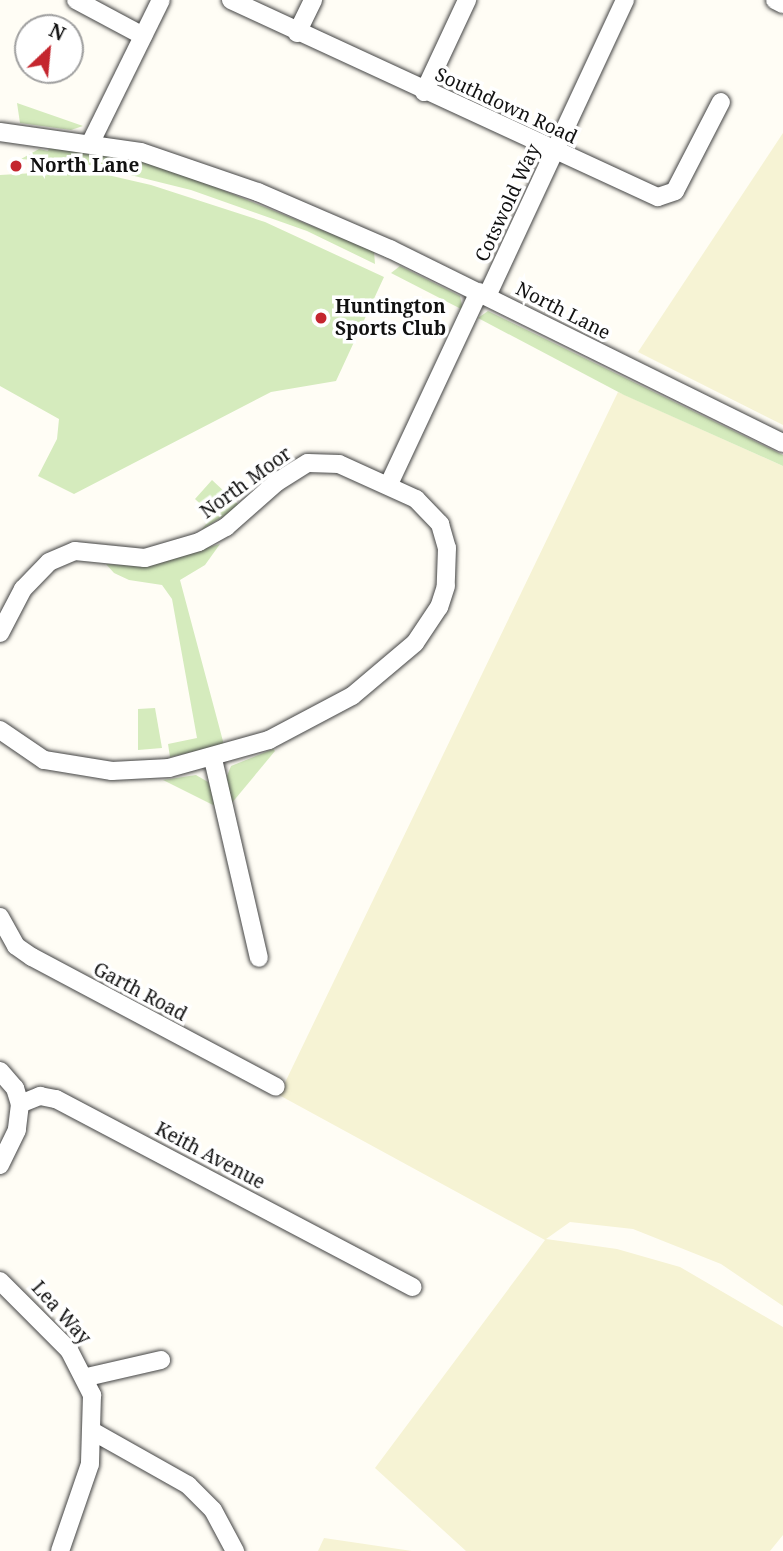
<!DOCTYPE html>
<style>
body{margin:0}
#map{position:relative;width:783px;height:1551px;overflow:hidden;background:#fffdf5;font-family:"Noto Serif",serif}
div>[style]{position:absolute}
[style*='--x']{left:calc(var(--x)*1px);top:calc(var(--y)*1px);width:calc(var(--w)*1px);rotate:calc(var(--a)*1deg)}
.farmland>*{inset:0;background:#f6f3d4}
.green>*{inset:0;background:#d5ebbd}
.roads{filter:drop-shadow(0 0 2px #444) drop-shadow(0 0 2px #444)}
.minor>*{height:18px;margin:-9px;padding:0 9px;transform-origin:9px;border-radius:9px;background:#fff}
.dots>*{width:19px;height:19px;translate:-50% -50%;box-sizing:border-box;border:4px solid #fff;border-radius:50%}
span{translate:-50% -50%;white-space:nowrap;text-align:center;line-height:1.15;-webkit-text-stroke:7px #fff;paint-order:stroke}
.street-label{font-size:19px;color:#111}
.poi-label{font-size:19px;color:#111;font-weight:700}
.left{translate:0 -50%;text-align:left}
.north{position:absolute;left:14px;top:14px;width:70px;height:70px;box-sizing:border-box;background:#fff;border:2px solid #a0a0a0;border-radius:50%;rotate:26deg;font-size:19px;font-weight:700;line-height:28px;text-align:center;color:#111}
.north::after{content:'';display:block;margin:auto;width:24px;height:32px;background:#c4262e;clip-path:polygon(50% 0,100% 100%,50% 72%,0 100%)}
</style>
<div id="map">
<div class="farmland">
<div style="clip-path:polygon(783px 133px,783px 425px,638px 352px)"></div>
<div style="clip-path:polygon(618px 392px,783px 466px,783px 1306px,721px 1264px,633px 1229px,570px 1222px,546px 1239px,617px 1249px,680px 1267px,783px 1327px,783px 1535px,770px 1551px,466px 1551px,375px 1468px,545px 1240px,279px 1095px)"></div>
<div style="clip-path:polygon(324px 1538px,412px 1551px,318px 1551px)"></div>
</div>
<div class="green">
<div style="clip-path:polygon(17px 103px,83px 126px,71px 130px,20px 123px)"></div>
<div style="clip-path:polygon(50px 144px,142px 161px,190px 177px,374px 251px,375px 264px,307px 231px,191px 190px,90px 165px,21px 159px,39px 149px,48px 151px)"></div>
<div style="clip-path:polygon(86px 170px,151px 185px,265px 222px,384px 277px,336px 381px,271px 392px,74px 494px,38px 476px,57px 439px,59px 419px,0 386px,0 175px)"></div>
<div style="clip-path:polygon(400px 266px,460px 296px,463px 310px,391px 273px)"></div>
<div style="clip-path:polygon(488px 311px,783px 455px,783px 466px,624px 395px,478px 318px)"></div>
<div style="clip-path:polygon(212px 480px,240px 506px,201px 530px,213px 516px,195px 499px)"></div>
<div style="clip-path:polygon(220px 544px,205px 565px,180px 580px,224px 745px,170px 757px,168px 744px,197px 738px,172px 599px,162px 585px,129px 580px,114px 573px,106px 564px,142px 566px)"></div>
<div style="clip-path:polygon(155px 708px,162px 748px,138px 750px,138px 709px)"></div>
<div style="clip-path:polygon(273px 749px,275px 751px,231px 804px,225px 781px,231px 766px)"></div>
<div style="clip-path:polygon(196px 775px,208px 782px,217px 807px,163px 780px)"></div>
</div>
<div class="roads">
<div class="minor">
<div style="--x:76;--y:0;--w:76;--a:28.2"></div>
<div style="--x:231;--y:0;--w:470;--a:24.8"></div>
<div style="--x:658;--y:197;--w:18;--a:-19"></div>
<div style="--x:675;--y:191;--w:100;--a:-62.7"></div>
<div style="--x:775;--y:0;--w:9;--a:27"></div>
<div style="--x:297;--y:33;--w:37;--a:-64"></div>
<div style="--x:424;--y:92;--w:102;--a:-64.9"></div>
<div style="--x:0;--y:132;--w:142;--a:8.1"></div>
<div style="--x:141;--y:152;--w:124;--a:18.9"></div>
<div style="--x:258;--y:192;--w:144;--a:23.4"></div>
<div style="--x:390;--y:249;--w:438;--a:26.3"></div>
<div style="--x:91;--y:142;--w:158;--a:-63.8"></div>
<div style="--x:487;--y:296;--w:327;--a:-65"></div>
<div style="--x:389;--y:484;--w:212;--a:-64.9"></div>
<div style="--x:0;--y:633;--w:50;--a:-62.4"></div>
<div style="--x:23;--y:589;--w:37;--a:-46"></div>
<div style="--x:49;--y:562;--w:28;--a:-23"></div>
<div style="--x:75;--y:551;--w:70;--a:5.7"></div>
<div style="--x:145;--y:558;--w:56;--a:-16.5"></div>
<div style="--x:199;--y:542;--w:31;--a:-29"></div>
<div style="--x:226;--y:527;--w:68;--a:-41.4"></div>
<div style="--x:277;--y:482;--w:36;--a:-32"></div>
<div style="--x:308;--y:463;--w:31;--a:2"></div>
<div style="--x:339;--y:464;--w:85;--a:24.4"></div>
<div style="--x:416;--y:499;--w:35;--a:46"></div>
<div style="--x:440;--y:524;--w:25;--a:74"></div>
<div style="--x:447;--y:548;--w:38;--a:92"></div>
<div style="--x:446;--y:586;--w:22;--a:108"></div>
<div style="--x:439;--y:607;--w:43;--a:123.7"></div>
<div style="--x:415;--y:643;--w:82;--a:139.9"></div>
<div style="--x:352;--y:696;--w:94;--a:152.1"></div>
<div style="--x:269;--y:740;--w:104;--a:164.4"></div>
<div style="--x:169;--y:768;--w:57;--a:177"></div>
<div style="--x:112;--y:771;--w:69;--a:-170.8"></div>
<div style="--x:44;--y:760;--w:53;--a:-145.7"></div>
<div style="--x:213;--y:759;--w:204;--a:77"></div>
<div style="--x:0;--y:917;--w:33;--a:61"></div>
<div style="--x:16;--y:946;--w:19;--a:35"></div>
<div style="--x:32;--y:957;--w:276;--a:28"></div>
<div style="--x:0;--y:1071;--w:23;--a:49"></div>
<div style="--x:15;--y:1088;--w:17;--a:73"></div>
<div style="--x:20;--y:1104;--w:26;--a:97"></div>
<div style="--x:17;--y:1130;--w:39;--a:116"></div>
<div style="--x:20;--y:1104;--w:22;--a:-22"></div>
<div style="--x:40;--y:1096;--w:16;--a:11"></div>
<div style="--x:56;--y:1099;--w:403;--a:27.8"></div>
<div style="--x:0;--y:1281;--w:98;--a:45"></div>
<div style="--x:69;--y:1350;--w:51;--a:62.9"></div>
<div style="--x:92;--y:1395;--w:69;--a:91.7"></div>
<div style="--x:90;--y:1464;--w:92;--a:109"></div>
<div style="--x:87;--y:1377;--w:76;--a:-12.9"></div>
<div style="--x:94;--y:1432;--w:108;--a:29.4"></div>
<div style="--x:188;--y:1485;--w:35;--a:45"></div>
<div style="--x:213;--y:1510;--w:47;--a:61.8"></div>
</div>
</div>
<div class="dots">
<div style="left:16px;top:166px;background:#c4262e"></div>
<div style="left:321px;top:318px;background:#c4262e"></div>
</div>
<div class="street-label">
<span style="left:506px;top:106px;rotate:25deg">Southdown Road</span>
<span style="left:508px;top:203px;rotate:-65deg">Cotswold Way</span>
<span style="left:563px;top:311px;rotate:27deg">North Lane</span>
<span style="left:246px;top:483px;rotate:-36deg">North Moor</span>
<span style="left:140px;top:992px;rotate:28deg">Garth Road</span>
<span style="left:210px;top:1156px;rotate:28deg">Keith Avenue</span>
<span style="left:61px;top:1313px;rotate:48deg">Lea Way</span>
</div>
<div class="poi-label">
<span class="left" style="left:30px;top:166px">North Lane</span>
<span class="left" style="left:335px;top:318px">Huntington<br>Sports Club</span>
</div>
<div class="north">N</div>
</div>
